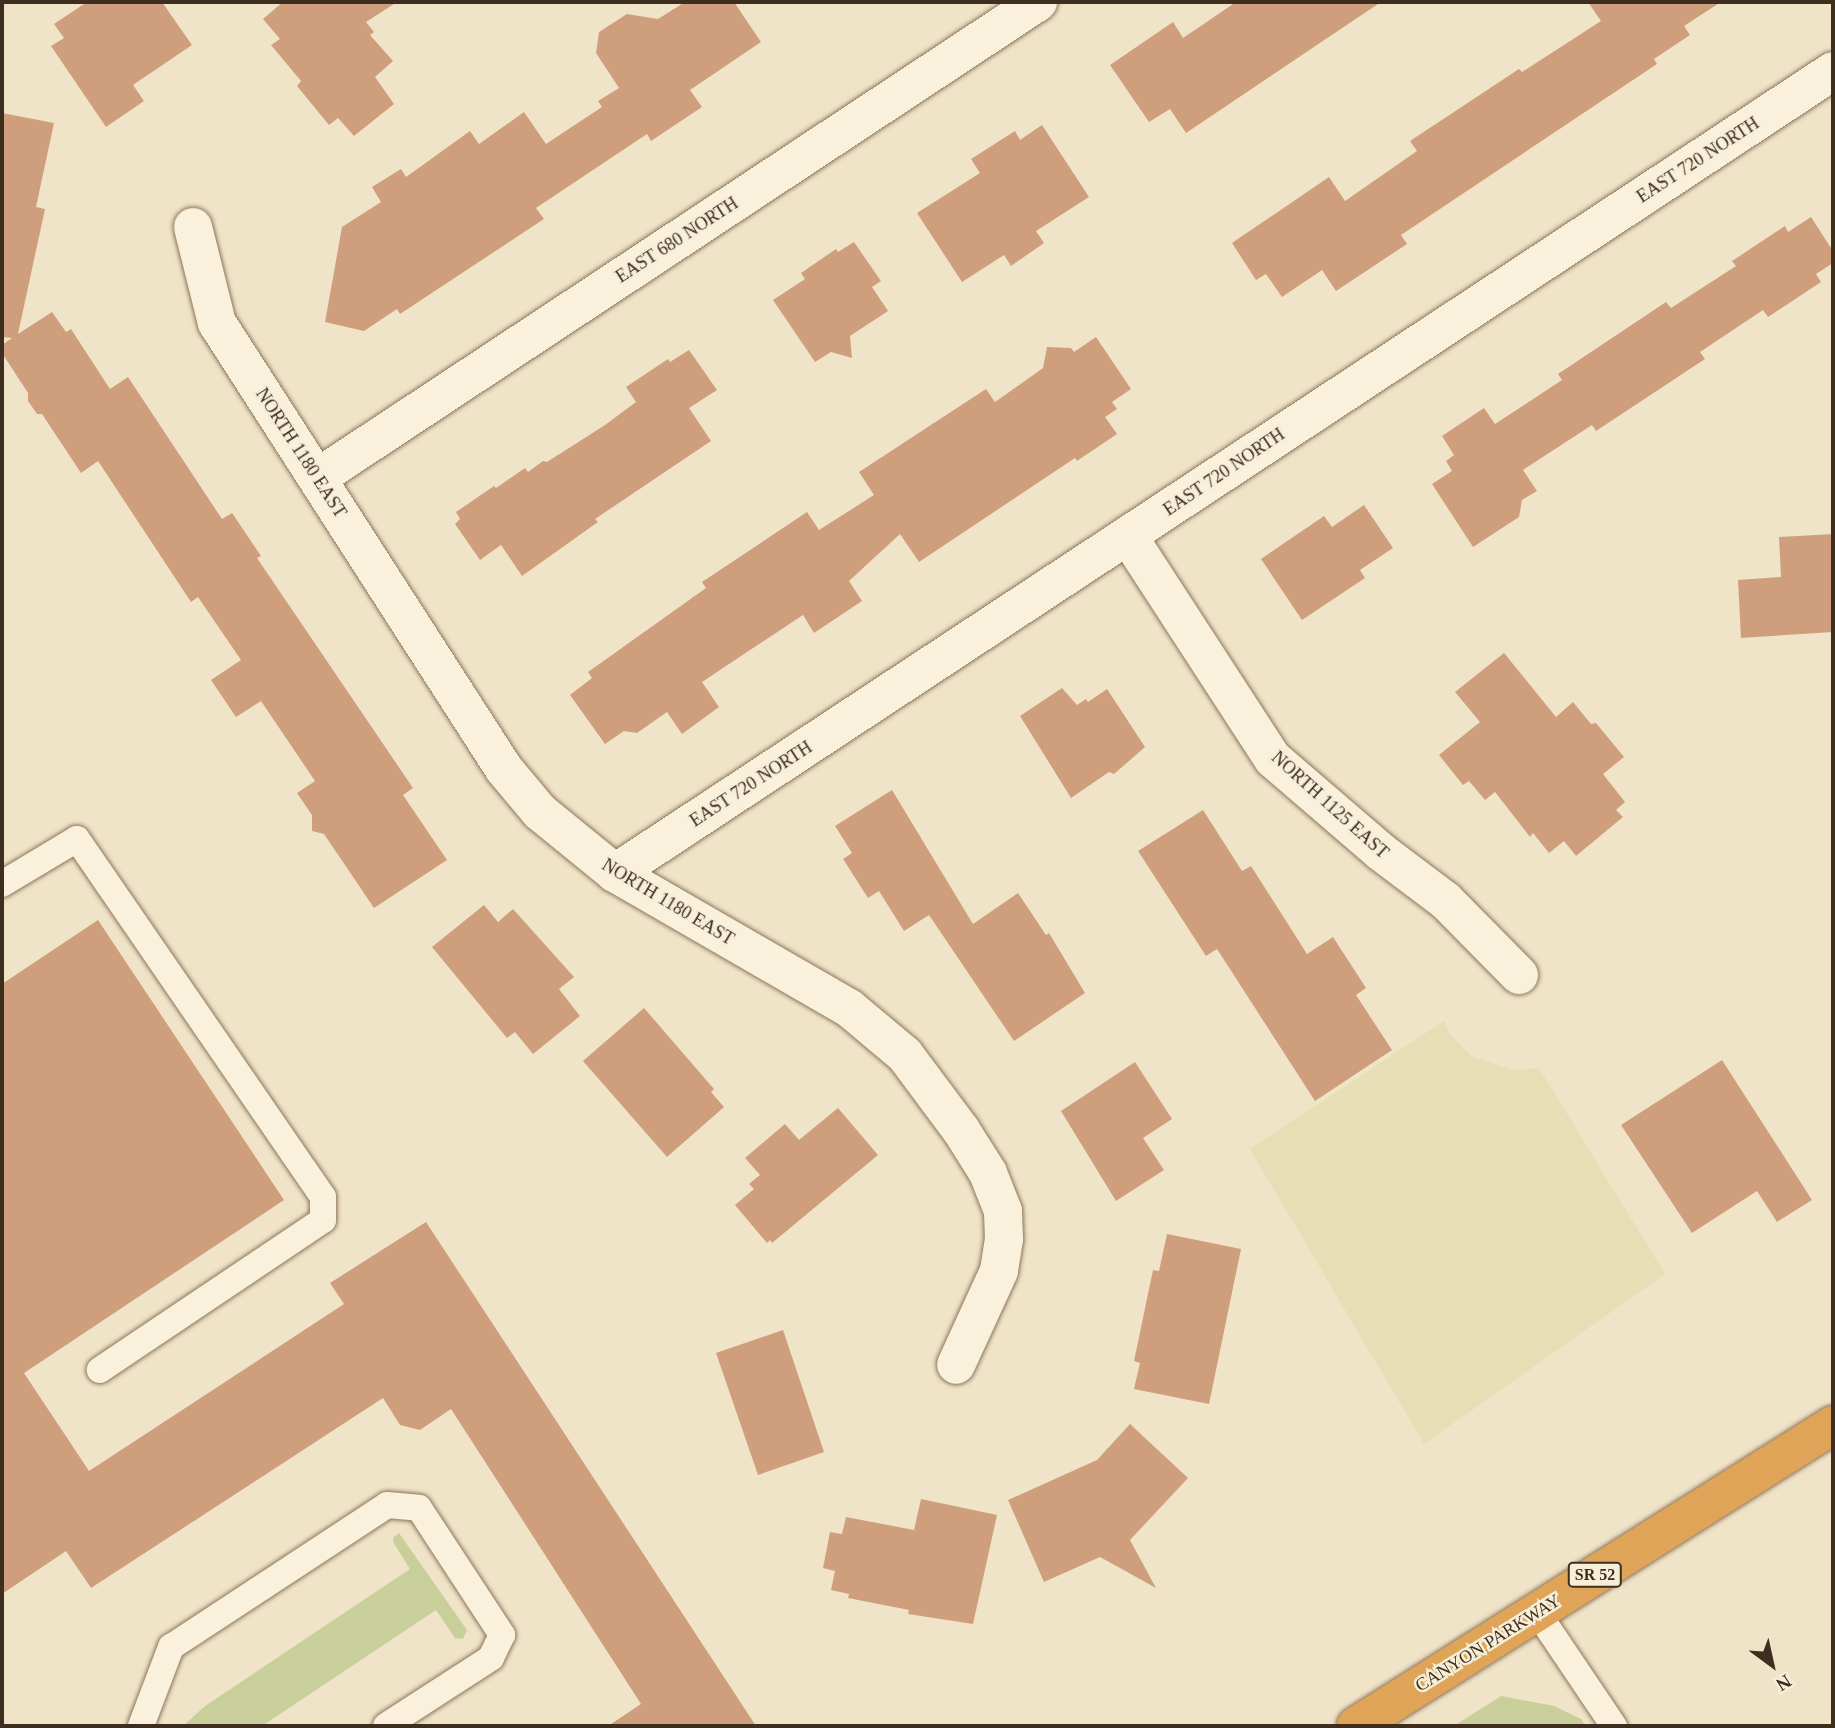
<!DOCTYPE html>
<style>
body{margin:0}
#map{position:relative;width:1835px;height:1728px;overflow:hidden;background:#f0e4c8;font-family:"Times New Roman",serif}
div>[style]{position:absolute}
[style*='--x']{left:calc(var(--x)*1px);top:calc(var(--y)*1px);width:calc(var(--w)*1px);rotate:calc(var(--a)*1deg)}
.farmland>*{inset:0;background:#e6deb5}
.green>*{inset:0;background:#c9cf9b}
.building>*{inset:0;background:#cf9f7d}
.roads{filter:drop-shadow(0 0 2px #8d765c) drop-shadow(0 0 2px #8d765c)}
.lane>*{height:26px;margin:-13px;padding:0 13px;transform-origin:13px;border-radius:13px;background:#faf1dc}
.street>*{height:38px;margin:-19px;padding:0 19px;transform-origin:19px;border-radius:19px;background:#faf1dc}
.highway>*{height:38px;margin:-19px;padding:0 19px;transform-origin:19px;border-radius:19px;background:#e0a458}
span{translate:-50% -50%;white-space:nowrap;text-align:center;line-height:1.15;-webkit-text-stroke:5px #f7eed8;paint-order:stroke}
.shield-label span{padding:2px 5px;background:#f7eed8;border:2px solid;border-radius:5px;-webkit-text-stroke-width:0}
.shield-label{font-size:16px;color:#3d2e20;font-weight:700}
.street-label{font-size:18px;color:#3d2e20}
.frame{position:absolute;inset:0;border:4px solid #3d2e20;pointer-events:none}
.north{position:absolute;left:1737px;top:1630px;width:70px;height:70px;-webkit-text-stroke:5px #f7eed8;paint-order:stroke;rotate:147deg;font-size:19px;font-weight:700;line-height:28px;text-align:center;color:#3d2e20}
.north::after{content:'';display:block;margin:auto;width:24px;height:32px;background:#3d2e20;clip-path:polygon(50% 0,100% 100%,50% 72%,0 100%)}
</style>
<div id="map">
<div class="farmland">
<div style="clip-path:polygon(1444px 1021px,1449px 1034px,1471px 1056px,1513px 1070px,1539px 1068px,1665px 1274px,1424px 1444px,1250px 1149px)"></div>
</div>
<div class="green">
<div style="clip-path:polygon(399px 1533px,467px 1630px,463px 1639px,455px 1638px,436px 1610px,262px 1726px,183px 1726px,205px 1706px,410px 1569px,393px 1542px,393px 1538px)"></div>
<div style="clip-path:polygon(1501px 1696px,1554px 1706px,1581px 1719px,1586px 1726px,1454px 1726px)"></div>
</div>
<div class="building">
<div style="clip-path:polygon(87px 2px,162px 2px,192px 45px,133px 85px,144px 101px,106px 127px,51px 46px,64px 38px,54px 24px)"></div>
<div style="clip-path:polygon(283px 2px,397px 2px,366px 22px,374px 32px,370px 35px,393px 61px,375px 77px,394px 104px,354px 136px,338px 118px,329px 125px,297px 86px,301px 81px,271px 45px,280px 39px,263px 19px)"></div>
<div style="clip-path:polygon(685px 2px,734px 2px,761px 42px,690px 90px,702px 107px,651px 141px,647px 134px,536px 208px,544px 219px,400px 314px,397px 309px,364px 331px,325px 322px,342px 227px,381px 202px,372px 187px,401px 169px,406px 177px,470px 131px,479px 144px,524px 112px,546px 144px,602px 107px,598px 101px,619px 88px,596px 53px,599px 32px,627px 14px,658px 19px)"></div>
<div style="clip-path:polygon(1236px 2px,1381px 2px,1186px 133px,1170px 109px,1149px 122px,1110px 65px,1173px 22px,1183px 38px)"></div>
<div style="clip-path:polygon(1588px 2px,1721px 2px,1684px 26px,1690px 35px,1654px 59px,1657px 64px,1401px 235px,1407px 244px,1336px 291px,1322px 270px,1282px 297px,1266px 274px,1256px 280px,1232px 243px,1329px 177px,1345px 201px,1417px 151px,1410px 141px,1519px 69px,1522px 72px,1601px 21px)"></div>
<div style="clip-path:polygon(2px 113px,54px 123px,36px 207px,45px 209px,18px 334px,52px 312px,66px 332px,71px 329px,110px 389px,128px 377px,222px 519px,232px 513px,261px 556px,257px 558px,413px 788px,403px 795px,447px 860px,374px 908px,324px 834px,312px 831px,312px 815px,297px 793px,315px 781px,261px 701px,236px 717px,211px 680px,241px 660px,198px 597px,191px 602px,98px 461px,81px 473px,42px 414px,37px 414px,28px 401px,28px 393px,2px 353px,2px 345px,12px 338px,2px 337px)"></div>
<div style="clip-path:polygon(1042px 125px,1089px 197px,1036px 231px,1044px 243px,1011px 266px,1004px 255px,962px 282px,917px 213px,980px 173px,971px 159px,1015px 131px,1020px 140px)"></div>
<div style="clip-path:polygon(1811px 217px,1833px 251px,1833px 263px,1816px 274px,1821px 282px,1768px 317px,1763px 310px,1700px 352px,1705px 359px,1596px 431px,1592px 425px,1523px 470px,1537px 491px,1522px 500px,1519px 517px,1473px 547px,1432px 484px,1452px 471px,1446px 461px,1454px 455px,1442px 436px,1484px 408px,1495px 424px,1562px 380px,1558px 374px,1666px 302px,1671px 308px,1736px 266px,1732px 261px,1785px 226px,1788px 232px)"></div>
<div style="clip-path:polygon(854px 242px,881px 281px,872px 287px,888px 311px,850px 336px,852px 358px,831px 352px,815px 362px,773px 300px,805px 279px,801px 273px,836px 249px,838px 252px)"></div>
<div style="clip-path:polygon(1096px 337px,1131px 389px,1112px 402px,1117px 409px,1105px 417px,1117px 434px,1077px 461px,1075px 458px,919px 562px,900px 534px,849px 581px,862px 601px,814px 633px,803px 615px,702px 682px,719px 707px,682px 734px,667px 712px,637px 733px,624px 731px,605px 744px,570px 695px,592px 678px,588px 672px,706px 588px,702px 582px,807px 512px,819px 530px,874px 495px,859px 472px,986px 389px,995px 402px,1043px 368px,1047px 347px,1071px 348px,1074px 352px)"></div>
<div style="clip-path:polygon(689px 350px,717px 390px,689px 408px,711px 441px,595px 519px,598px 522px,522px 576px,501px 545px,480px 560px,455px 524px,460px 519px,456px 512px,494px 486px,496px 488px,525px 468px,528px 472px,543px 461px,547px 462px,605px 425px,636px 402px,626px 387px,668px 359px,670px 362px)"></div>
<div style="clip-path:polygon(1364px 505px,1393px 548px,1360px 570px,1365px 578px,1302px 620px,1261px 559px,1324px 516px,1332px 527px)"></div>
<div style="clip-path:polygon(1833px 534px,1833px 632px,1741px 638px,1738px 580px,1781px 577px,1779px 537px)"></div>
<div style="clip-path:polygon(1504px 653px,1556px 717px,1573px 702px,1591px 724px,1596px 723px,1624px 757px,1603px 774px,1625px 802px,1616px 810px,1623px 817px,1576px 856px,1564px 841px,1549px 853px,1533px 833px,1530px 837px,1495px 792px,1485px 800px,1469px 781px,1463px 785px,1439px 755px,1480px 722px,1455px 692px)"></div>
<div style="clip-path:polygon(1062px 688px,1077px 705px,1086px 699px,1088px 702px,1107px 689px,1145px 747px,1114px 774px,1109px 772px,1071px 798px,1020px 716px)"></div>
<div style="clip-path:polygon(892px 790px,973px 924px,1018px 893px,1046px 935px,1049px 933px,1085px 993px,1014px 1041px,929px 915px,904px 931px,879px 891px,868px 898px,843px 859px,852px 853px,835px 826px)"></div>
<div style="clip-path:polygon(1203px 810px,1242px 871px,1251px 866px,1307px 954px,1333px 937px,1366px 988px,1356px 995px,1392px 1050px,1315px 1101px,1217px 949px,1206px 956px,1138px 851px)"></div>
<div style="clip-path:polygon(484px 905px,498px 922px,513px 909px,574px 977px,559px 989px,580px 1016px,533px 1054px,515px 1032px,507px 1038px,432px 947px)"></div>
<div style="clip-path:polygon(98px 920px,284px 1200px,24px 1373px,89px 1471px,344px 1304px,330px 1283px,426px 1222px,756px 1726px,608px 1726px,641px 1704px,451px 1409px,420px 1430px,400px 1425px,383px 1398px,91px 1588px,66px 1551px,2px 1594px,2px 984px)"></div>
<div style="clip-path:polygon(644px 1008px,714px 1089px,711px 1092px,724px 1107px,667px 1157px,583px 1061px)"></div>
<div style="clip-path:polygon(1722px 1060px,1812px 1200px,1777px 1222px,1757px 1191px,1692px 1233px,1621px 1125px)"></div>
<div style="clip-path:polygon(1135px 1062px,1172px 1119px,1143px 1138px,1164px 1170px,1116px 1201px,1061px 1111px)"></div>
<div style="clip-path:polygon(838px 1108px,878px 1155px,772px 1243px,770px 1240px,767px 1243px,735px 1205px,754px 1189px,749px 1184px,760px 1175px,745px 1158px,785px 1124px,799px 1140px)"></div>
<div style="clip-path:polygon(1167px 1234px,1241px 1249px,1209px 1404px,1134px 1389px,1140px 1363px,1134px 1361px,1153px 1270px,1159px 1271px)"></div>
<div style="clip-path:polygon(783px 1330px,824px 1452px,758px 1475px,716px 1353px)"></div>
<div style="clip-path:polygon(1130px 1424px,1188px 1478px,1130px 1540px,1156px 1588px,1100px 1557px,1044px 1582px,1008px 1500px,1097px 1460px)"></div>
<div style="clip-path:polygon(921px 1499px,997px 1515px,973px 1624px,908px 1614px,909px 1610px,848px 1598px,849px 1594px,831px 1590px,835px 1571px,823px 1568px,830px 1532px,842px 1534px,846px 1517px,914px 1530px)"></div>
</div>
<div class="roads">
<div class="lane">
<div style="--x:2;--y:884;--w:87;--a:-31"></div>
<div style="--x:77;--y:839;--w:434;--a:55.5"></div>
<div style="--x:323;--y:1197;--w:23;--a:90"></div>
<div style="--x:323;--y:1220;--w:269;--a:146.1"></div>
<div style="--x:1537;--y:1612;--w:138;--a:56"></div>
<div style="--x:141;--y:1726;--w:85;--a:-69.2"></div>
<div style="--x:171;--y:1647;--w:258;--a:-33.3"></div>
<div style="--x:387;--y:1505;--w:32;--a:5"></div>
<div style="--x:419;--y:1508;--w:152;--a:56.8"></div>
<div style="--x:502;--y:1635;--w:25;--a:116"></div>
<div style="--x:491;--y:1658;--w:125;--a:147.1"></div>
</div>
<div class="street">
<div style="--x:193;--y:227;--w:99;--a:76"></div>
<div style="--x:217;--y:323;--w:530;--a:57.24"></div>
<div style="--x:504;--y:769;--w:56;--a:50.1"></div>
<div style="--x:540;--y:812;--w:97;--a:39.1"></div>
<div style="--x:615;--y:873;--w:270;--a:30"></div>
<div style="--x:849;--y:1008;--w:73;--a:40"></div>
<div style="--x:905;--y:1055;--w:94;--a:53.3"></div>
<div style="--x:961;--y:1130;--w:51;--a:57.9"></div>
<div style="--x:988;--y:1173;--w:41;--a:68.5"></div>
<div style="--x:1003;--y:1211;--w:28;--a:88"></div>
<div style="--x:1004;--y:1239;--w:32;--a:99"></div>
<div style="--x:999;--y:1271;--w:103;--a:114.6"></div>
<div style="--x:317;--y:478;--w:864;--a:-33.43"></div>
<div style="--x:1128;--y:536;--w:266;--a:57"></div>
<div style="--x:1273;--y:759;--w:143;--a:40.7"></div>
<div style="--x:1381;--y:852;--w:81;--a:37"></div>
<div style="--x:1446;--y:901;--w:104;--a:45.4"></div>
<div style="--x:615;--y:873;--w:1458;--a:-33.36"></div>
</div>
<div class="highway">
<div style="--x:1356;--y:1726;--w:564;--a:-32.25"></div>
</div>
</div>
<div class="shield-label">
<span style="left:1595px;top:1575px">SR 52</span>
</div>
<div class="street-label">
<span style="left:1698px;top:160px;rotate:-33deg">EAST 720 NORTH</span>
<span style="left:677px;top:240px;rotate:-33deg">EAST 680 NORTH</span>
<span style="left:301px;top:453px;rotate:57deg">NORTH 1180 EAST</span>
<span style="left:1224px;top:472px;rotate:-34deg">EAST 720 NORTH</span>
<span style="left:751px;top:784px;rotate:-33deg">EAST 720 NORTH</span>
<span style="left:1330px;top:805px;rotate:42deg">NORTH 1125 EAST</span>
<span style="left:668px;top:902px;rotate:31deg">NORTH 1180 EAST</span>
<span style="left:1488px;top:1643px;rotate:-32deg">CANYON PARKWAY</span>
</div>
<div class="frame"></div>
<div class="north">N</div>
</div>
